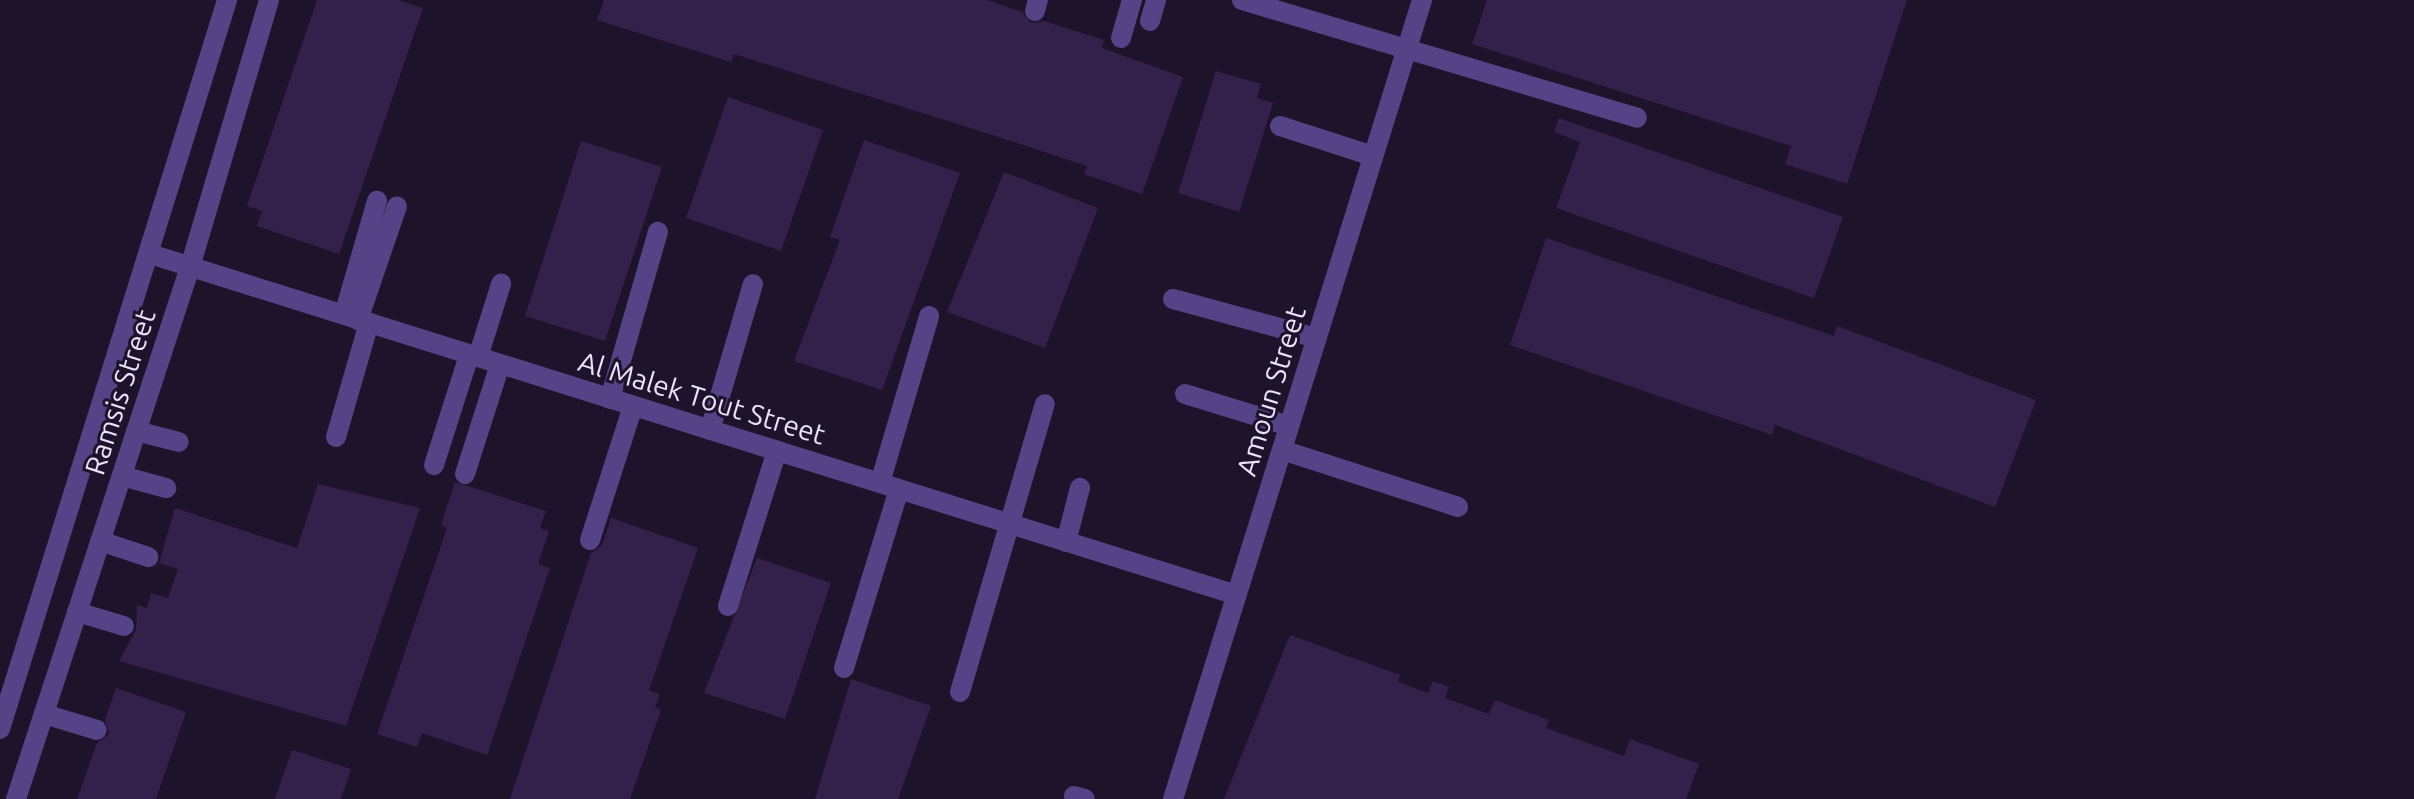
<!DOCTYPE html>
<style>
body{margin:0}
#map{position:relative;width:2414px;height:799px;overflow:hidden;background:#1d142b;font-family:Ubuntu,sans-serif}
div>[style]{position:absolute}
[style*='--x']{left:calc(var(--x)*1px);top:calc(var(--y)*1px);width:calc(var(--w)*1px);rotate:calc(var(--a)*1deg)}
.building>*{inset:0;background:#33214b}
.minor>*{height:20px;margin:-10px;padding:0 10px;transform-origin:10px;border-radius:10px;background:#544386}
span{translate:-50% -50%;white-space:nowrap;text-align:center;line-height:1.15;-webkit-text-stroke:6px #1d142b;paint-order:stroke}
.street-label{font-size:28px;color:#eae1fd}
</style>
<div id="map">
<div class="building">
<div style="clip-path:polygon(317px 0,398px 0,423px 8px,339px 254px,257px 226px,262px 211px,247px 206px)"></div>
<div style="clip-path:polygon(604px 0,987px 0,1022px 12px,1031px 23px,1044px 21px,1104px 40px,1102px 48px,1183px 77px,1142px 194px,1084px 174px,1087px 166px,983px 132px,734px 54px,731px 62px,597px 20px)"></div>
<div style="clip-path:polygon(1487px 0,1907px 0,1847px 184px,1785px 164px,1791px 146px,1472px 44px)"></div>
<div style="clip-path:polygon(1216px 71px,1261px 84px,1257px 98px,1273px 103px,1239px 212px,1178px 193px)"></div>
<div style="clip-path:polygon(728px 97px,823px 130px,781px 251px,686px 218px)"></div>
<div style="clip-path:polygon(1559px 118px,1843px 217px,1814px 298px,1556px 208px,1580px 142px,1554px 132px)"></div>
<div style="clip-path:polygon(864px 140px,960px 173px,882px 390px,794px 361px,840px 240px,830px 237px)"></div>
<div style="clip-path:polygon(581px 141px,662px 167px,605px 341px,525px 316px)"></div>
<div style="clip-path:polygon(1004px 172px,1098px 208px,1045px 348px,947px 312px)"></div>
<div style="clip-path:polygon(1546px 238px,1834px 336px,1837px 326px,2036px 400px,1995px 507px,1775px 425px,1772px 435px,1510px 345px)"></div>
<div style="clip-path:polygon(455px 482px,546px 511px,540px 528px,549px 531px,538px 564px,550px 568px,487px 755px,422px 733px,417px 747px,377px 734px,447px 528px,441px 525px)"></div>
<div style="clip-path:polygon(318px 484px,420px 508px,346px 726px,119px 661px,136px 630px,137px 605px,147px 608px,151px 593px,168px 598px,178px 569px,159px 563px,175px 508px,297px 548px)"></div>
<div style="clip-path:polygon(611px 518px,698px 548px,649px 690px,660px 694px,655px 707px,661px 710px,630px 799px,510px 799px,591px 553px,602px 545px)"></div>
<div style="clip-path:polygon(757px 558px,831px 583px,785px 719px,704px 693px)"></div>
<div style="clip-path:polygon(1290px 635px,1400px 675px,1398px 682px,1428px 693px,1433px 681px,1449px 687px,1445px 698px,1489px 714px,1495px 700px,1549px 720px,1546px 728px,1624px 756px,1630px 739px,1699px 764px,1686px 799px,1224px 799px)"></div>
<div style="clip-path:polygon(851px 679px,931px 706px,898px 799px,815px 799px)"></div>
<div style="clip-path:polygon(116px 688px,186px 712px,156px 799px,77px 799px,97px 743px,109px 734px,105px 720px)"></div>
<div style="clip-path:polygon(292px 750px,351px 769px,341px 799px,275px 799px)"></div>
</div>
<div class="minor">
<div style="--x:1242;--y:0;--w:412;--a:16.6"></div>
<div style="--x:1035;--y:11;--w:11;--a:-75"></div>
<div style="--x:1150;--y:21;--w:22;--a:-74"></div>
<div style="--x:1121;--y:38;--w:40;--a:-74"></div>
<div style="--x:1280;--y:126;--w:98;--a:17.9"></div>
<div style="--x:150;--y:254;--w:1139;--a:17.42"></div>
<div style="--x:1173;--y:299;--w:149;--a:15.2"></div>
<div style="--x:344;--y:315;--w:119;--a:-73.9"></div>
<div style="--x:358;--y:320;--w:120;--a:-71.1"></div>
<div style="--x:478;--y:357;--w:77;--a:-72.5"></div>
<div style="--x:1185;--y:394;--w:109;--a:17.1"></div>
<div style="--x:610;--y:399;--w:174;--a:-74"></div>
<div style="--x:710;--y:430;--w:152;--a:-73.6"></div>
<div style="--x:136;--y:431;--w:44;--a:14.3"></div>
<div style="--x:336;--y:437;--w:119;--a:-73.9"></div>
<div style="--x:1282;--y:450;--w:185;--a:17.9"></div>
<div style="--x:434;--y:465;--w:115;--a:-72.3"></div>
<div style="--x:465;--y:474;--w:115;--a:-72.3"></div>
<div style="--x:122;--y:476;--w:46;--a:15.3"></div>
<div style="--x:880;--y:483;--w:174;--a:-73.6"></div>
<div style="--x:590;--y:540;--w:141;--a:-72.2"></div>
<div style="--x:100;--y:541;--w:51;--a:18.4"></div>
<div style="--x:1066;--y:542;--w:56;--a:-75.5"></div>
<div style="--x:728;--y:606;--w:163;--a:-72.5"></div>
<div style="--x:77;--y:612;--w:49;--a:16.6"></div>
<div style="--x:844;--y:668;--w:187;--a:-72.9"></div>
<div style="--x:960;--y:692;--w:300;--a:-73.6"></div>
<div style="--x:44;--y:714;--w:55;--a:16.8"></div>
<div style="--x:0;--y:729;--w:764;--a:-72.7"></div>
<div style="--x:1074;--y:796;--w:11;--a:15"></div>
<div style="--x:16;--y:799;--w:560;--a:-71.89"></div>
<div style="--x:190;--y:267;--w:278;--a:-73.5"></div>
<div style="--x:1173;--y:799;--w:837;--a:-72.69"></div>
</div>
<div class="street-label">
<span style="left:1271px;top:391px;rotate:-73deg">Amoun Street</span>
<span style="left:120px;top:392px;rotate:-72deg">Ramsis Street</span>
<span style="left:702px;top:398px;rotate:17deg">Al Malek Tout Street</span>
</div>
</div>
